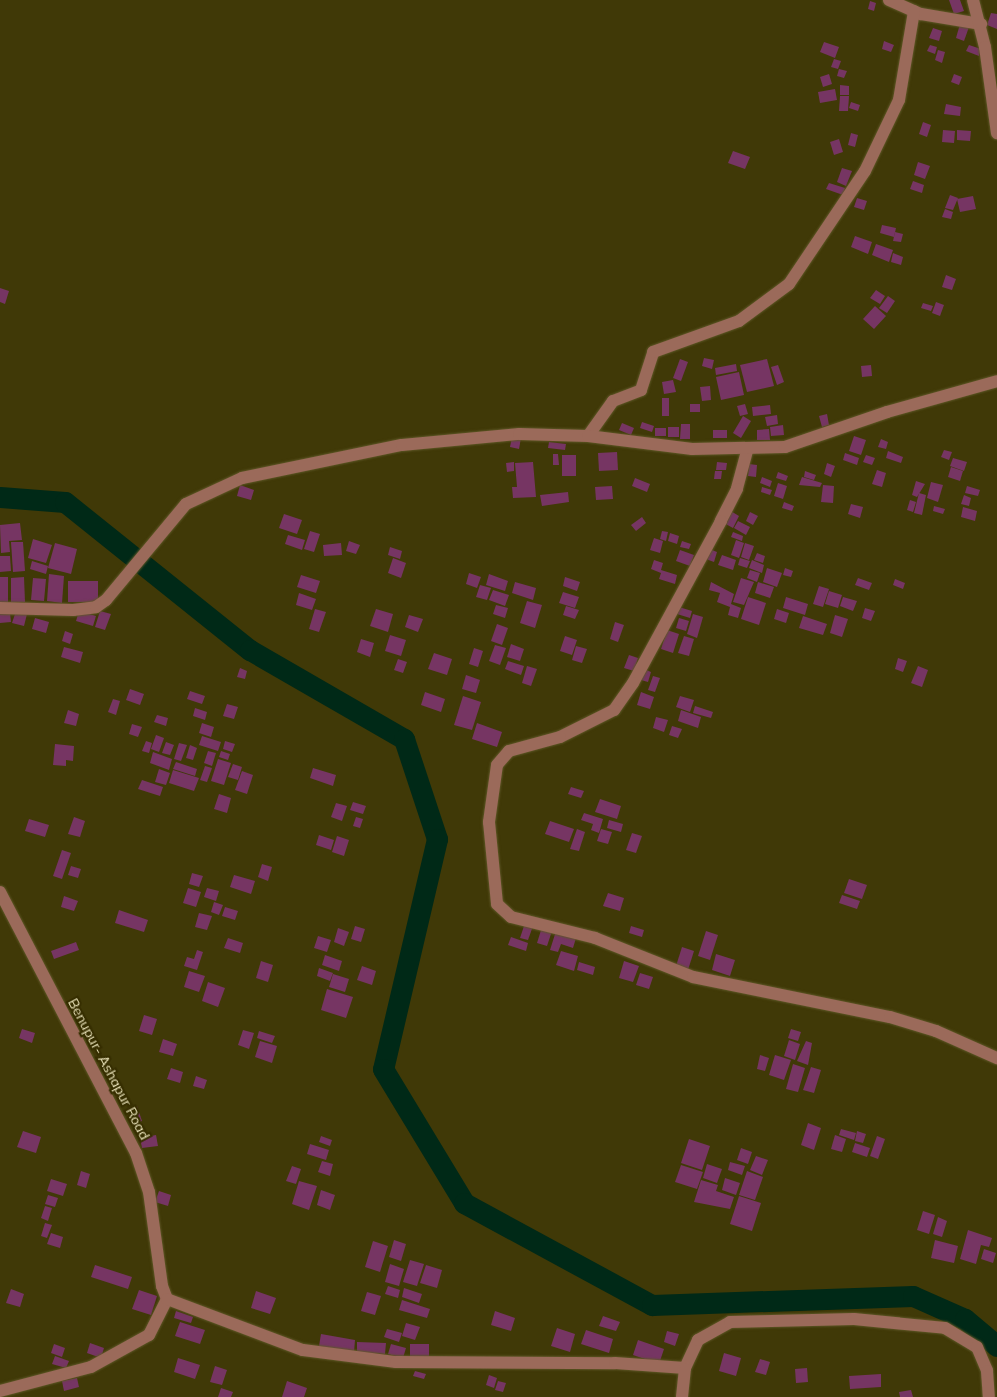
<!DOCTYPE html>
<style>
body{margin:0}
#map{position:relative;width:997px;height:1397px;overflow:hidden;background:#403907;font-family:Mulish,sans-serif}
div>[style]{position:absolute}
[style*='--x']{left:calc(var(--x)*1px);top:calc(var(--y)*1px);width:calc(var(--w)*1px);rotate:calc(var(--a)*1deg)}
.river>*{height:21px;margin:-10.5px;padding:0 10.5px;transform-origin:10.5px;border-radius:10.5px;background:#002917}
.building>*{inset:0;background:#763563}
.roads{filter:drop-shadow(0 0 1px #5e5727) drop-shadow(0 0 1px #5e5727)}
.minor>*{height:12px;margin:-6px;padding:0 6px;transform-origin:6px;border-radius:6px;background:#9b6a5a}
span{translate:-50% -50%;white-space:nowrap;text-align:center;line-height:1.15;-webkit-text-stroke:4.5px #362e00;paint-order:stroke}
.street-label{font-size:14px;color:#e7e0b7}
</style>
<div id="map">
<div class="river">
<div style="--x:0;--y:497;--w:65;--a:4.4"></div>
<div style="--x:65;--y:502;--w:237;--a:38.7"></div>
<div style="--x:250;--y:650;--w:178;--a:30"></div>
<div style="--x:404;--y:739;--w:105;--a:71.7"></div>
<div style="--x:437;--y:839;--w:236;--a:103.2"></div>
<div style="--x:383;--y:1069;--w:157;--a:58.8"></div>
<div style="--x:464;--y:1203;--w:214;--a:28.5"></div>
<div style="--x:652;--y:1305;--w:261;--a:-2"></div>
<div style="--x:913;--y:1296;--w:57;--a:23.9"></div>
<div style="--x:965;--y:1319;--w:42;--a:40.2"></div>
</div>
<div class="building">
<div style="clip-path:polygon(949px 0,960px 0,964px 11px,954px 14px)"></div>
<div style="clip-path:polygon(870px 1px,876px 3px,874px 11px,868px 9px)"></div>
<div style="clip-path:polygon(991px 13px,997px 14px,997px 29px,987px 25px)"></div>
<div style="clip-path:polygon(960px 24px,969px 27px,964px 41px,956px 38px)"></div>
<div style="clip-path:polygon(933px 28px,942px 31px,939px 41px,929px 38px)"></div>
<div style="clip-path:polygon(884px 41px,894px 45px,891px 52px,882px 49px)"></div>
<div style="clip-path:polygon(824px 42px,839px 47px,835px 58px,820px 52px)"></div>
<div style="clip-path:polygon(930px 45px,937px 47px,935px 54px,927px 51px)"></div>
<div style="clip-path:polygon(969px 45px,981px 49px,979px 56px,966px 51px)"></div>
<div style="clip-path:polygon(938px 50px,945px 52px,942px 63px,935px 60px)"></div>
<div style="clip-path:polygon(834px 59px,841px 61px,838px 69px,831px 67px)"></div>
<div style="clip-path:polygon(839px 69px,847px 71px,844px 78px,837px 76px)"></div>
<div style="clip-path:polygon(829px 74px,832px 84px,823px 87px,820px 77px)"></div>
<div style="clip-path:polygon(954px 74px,962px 77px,959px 85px,951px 82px)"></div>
<div style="clip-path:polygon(840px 85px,849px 86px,849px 95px,840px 95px)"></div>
<div style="clip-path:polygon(835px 89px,837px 100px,820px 103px,818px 92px)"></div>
<div style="clip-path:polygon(840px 96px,849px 96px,848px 111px,839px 111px)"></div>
<div style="clip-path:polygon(851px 102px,860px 105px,858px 111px,849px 108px)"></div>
<div style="clip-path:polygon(946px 104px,961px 107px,960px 116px,944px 114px)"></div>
<div style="clip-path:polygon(923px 122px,931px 125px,927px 137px,919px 134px)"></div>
<div style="clip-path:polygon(943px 130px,955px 131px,954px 143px,942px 142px)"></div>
<div style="clip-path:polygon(957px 130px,971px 131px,970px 141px,957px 140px)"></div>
<div style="clip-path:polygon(851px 133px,858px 135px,855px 147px,848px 145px)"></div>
<div style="clip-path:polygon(839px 139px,843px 152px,834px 155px,830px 142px)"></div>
<div style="clip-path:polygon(733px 151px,750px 157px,745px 169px,728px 163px)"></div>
<div style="clip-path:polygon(918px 162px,930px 166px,925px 179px,914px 175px)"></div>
<div style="clip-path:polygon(842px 168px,852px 171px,846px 186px,837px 182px)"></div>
<div style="clip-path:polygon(913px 181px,924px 185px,922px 193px,910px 189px)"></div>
<div style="clip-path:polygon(829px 183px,845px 188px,843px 195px,826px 189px)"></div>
<div style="clip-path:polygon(950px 195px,958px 198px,953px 210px,945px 208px)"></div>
<div style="clip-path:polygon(973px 196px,976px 209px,960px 212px,957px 199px)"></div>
<div style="clip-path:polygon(857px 198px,867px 201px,864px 210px,854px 207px)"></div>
<div style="clip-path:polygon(945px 209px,953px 212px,951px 219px,942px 217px)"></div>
<div style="clip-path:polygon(882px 225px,896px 228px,894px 237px,880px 233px)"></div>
<div style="clip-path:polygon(895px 232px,903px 234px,901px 242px,893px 241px)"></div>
<div style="clip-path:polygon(855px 236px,872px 242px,868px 254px,851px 247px)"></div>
<div style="clip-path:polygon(876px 244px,893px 250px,889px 262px,872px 255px)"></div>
<div style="clip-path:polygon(893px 253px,903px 257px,901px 265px,891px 262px)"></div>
<div style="clip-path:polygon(946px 275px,956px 279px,952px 290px,942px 287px)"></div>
<div style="clip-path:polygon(0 288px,9px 291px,5px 304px,0 302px)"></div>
<div style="clip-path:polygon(876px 290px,885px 296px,880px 304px,870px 298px)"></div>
<div style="clip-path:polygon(888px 296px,895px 301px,887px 313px,879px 308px)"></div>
<div style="clip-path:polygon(936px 302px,944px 305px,940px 316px,932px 313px)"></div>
<div style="clip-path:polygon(923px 303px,933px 306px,931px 311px,921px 308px)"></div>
<div style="clip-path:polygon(875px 306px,886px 316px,874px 329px,863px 319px)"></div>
<div style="clip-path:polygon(704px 358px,714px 360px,712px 369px,702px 366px)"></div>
<div style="clip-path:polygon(680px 359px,688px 362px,681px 381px,673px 378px)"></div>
<div style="clip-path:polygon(767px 359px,774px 386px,747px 392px,740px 365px)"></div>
<div style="clip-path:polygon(736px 364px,737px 371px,716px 375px,715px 368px)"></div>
<div style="clip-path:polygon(778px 365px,784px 382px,777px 385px,771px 367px)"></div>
<div style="clip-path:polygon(871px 365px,872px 376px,862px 377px,861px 366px)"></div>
<div style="clip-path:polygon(739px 372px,744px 395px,721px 400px,716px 377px)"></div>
<div style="clip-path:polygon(673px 380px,676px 392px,664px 394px,662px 382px)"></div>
<div style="clip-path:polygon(710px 386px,711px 400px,702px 401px,700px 387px)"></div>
<div style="clip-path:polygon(662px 398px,669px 398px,669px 416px,662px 416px)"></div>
<div style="clip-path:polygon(690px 404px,700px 404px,700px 412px,690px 412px)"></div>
<div style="clip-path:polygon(745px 404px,748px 414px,740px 416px,737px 406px)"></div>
<div style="clip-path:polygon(770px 405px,771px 414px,753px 416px,752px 407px)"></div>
<div style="clip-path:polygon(827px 414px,829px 425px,822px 427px,819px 416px)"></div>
<div style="clip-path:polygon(777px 415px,778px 424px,767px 426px,765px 417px)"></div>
<div style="clip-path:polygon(743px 416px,751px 421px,741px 438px,733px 433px)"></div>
<div style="clip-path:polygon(642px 422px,654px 426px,652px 432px,640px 428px)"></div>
<div style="clip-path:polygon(622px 423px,634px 428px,631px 435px,619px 430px)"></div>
<div style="clip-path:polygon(681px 424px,690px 424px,690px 439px,680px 439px)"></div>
<div style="clip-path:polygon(783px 425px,784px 435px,771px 436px,770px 427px)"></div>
<div style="clip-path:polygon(668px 427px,679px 427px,679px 437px,668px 437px)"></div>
<div style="clip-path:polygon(655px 428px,666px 428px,666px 436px,655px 436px)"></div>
<div style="clip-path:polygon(769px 429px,770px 440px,757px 440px,757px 430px)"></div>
<div style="clip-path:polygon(713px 430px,727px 430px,727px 438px,713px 438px)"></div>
<div style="clip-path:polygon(854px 436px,866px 440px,861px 455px,849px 451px)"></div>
<div style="clip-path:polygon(512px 437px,521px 438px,519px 449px,510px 447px)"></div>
<div style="clip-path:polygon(881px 439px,888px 442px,886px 449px,878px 447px)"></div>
<div style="clip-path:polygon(549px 442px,566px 444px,565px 450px,548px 448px)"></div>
<div style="clip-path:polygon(944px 450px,952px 452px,949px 460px,941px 457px)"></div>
<div style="clip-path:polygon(888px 451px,903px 457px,901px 463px,886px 458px)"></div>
<div style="clip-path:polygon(617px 452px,618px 470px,599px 471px,598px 453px)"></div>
<div style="clip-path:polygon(845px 453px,859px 458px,857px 465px,843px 460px)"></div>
<div style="clip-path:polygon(553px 454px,558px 454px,559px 465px,553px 465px)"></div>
<div style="clip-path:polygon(562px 455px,576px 455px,576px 476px,562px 476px)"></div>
<div style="clip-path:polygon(866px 455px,875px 458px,872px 465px,863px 462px)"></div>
<div style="clip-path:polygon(953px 458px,967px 462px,964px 471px,950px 466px)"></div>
<div style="clip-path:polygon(514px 462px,514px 471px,507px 472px,506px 463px)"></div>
<div style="clip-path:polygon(533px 462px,536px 497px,513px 498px,512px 487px,517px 487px,515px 463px)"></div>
<div style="clip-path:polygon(717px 462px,727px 463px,726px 470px,716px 470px)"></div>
<div style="clip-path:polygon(827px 463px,835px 466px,831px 477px,824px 474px)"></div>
<div style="clip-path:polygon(749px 464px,757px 465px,756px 477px,748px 476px)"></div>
<div style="clip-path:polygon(951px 467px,963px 471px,960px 481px,948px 477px)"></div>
<div style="clip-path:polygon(877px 470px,886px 473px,882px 487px,872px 484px)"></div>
<div style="clip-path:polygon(715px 471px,722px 471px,721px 479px,714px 479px)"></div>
<div style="clip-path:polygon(805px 471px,816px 475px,814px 480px,804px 477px)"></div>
<div style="clip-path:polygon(778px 472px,788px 476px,786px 481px,776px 478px)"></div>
<div style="clip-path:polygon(762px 477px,772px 481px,770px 487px,760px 483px)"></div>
<div style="clip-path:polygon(802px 477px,822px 483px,820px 487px,799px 485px)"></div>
<div style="clip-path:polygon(635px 478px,650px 484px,647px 492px,632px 486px)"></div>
<div style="clip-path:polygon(916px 481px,925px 484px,917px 497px,912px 495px)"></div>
<div style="clip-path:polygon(931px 482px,943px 485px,938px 502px,927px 498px)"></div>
<div style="clip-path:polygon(778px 483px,787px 486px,783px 499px,774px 496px)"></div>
<div style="clip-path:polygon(240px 485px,254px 490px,251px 500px,237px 496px)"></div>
<div style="clip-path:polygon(823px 485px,834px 486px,833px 503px,821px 502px)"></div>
<div style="clip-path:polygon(612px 486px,613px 499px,596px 500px,595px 487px)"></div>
<div style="clip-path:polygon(967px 486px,980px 490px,978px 496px,965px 493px)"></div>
<div style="clip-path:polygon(762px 487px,772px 490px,770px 495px,761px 492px)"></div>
<div style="clip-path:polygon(568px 492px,569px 502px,542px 506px,540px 495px)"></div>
<div style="clip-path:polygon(919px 493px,926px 495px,922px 515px,914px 513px)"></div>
<div style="clip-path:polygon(964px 495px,971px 498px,969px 506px,961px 504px)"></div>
<div style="clip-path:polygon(910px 500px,916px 502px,913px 512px,907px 510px)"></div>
<div style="clip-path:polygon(784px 502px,794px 506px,792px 511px,782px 508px)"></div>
<div style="clip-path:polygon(851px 504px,863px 507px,860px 518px,848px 514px)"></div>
<div style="clip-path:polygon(934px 506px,945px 509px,943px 514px,933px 511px)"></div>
<div style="clip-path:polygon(963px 507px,977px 511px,975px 521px,961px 517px)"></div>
<div style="clip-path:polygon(729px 510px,739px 516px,733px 528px,722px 522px)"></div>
<div style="clip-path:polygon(750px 512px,758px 516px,753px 525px,746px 521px)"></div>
<div style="clip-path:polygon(284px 514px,302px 520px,297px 534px,279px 528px)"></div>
<div style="clip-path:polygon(642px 517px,646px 523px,636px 531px,631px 525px)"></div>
<div style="clip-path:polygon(738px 521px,750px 527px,746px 535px,734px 528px)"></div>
<div style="clip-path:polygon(20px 523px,22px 540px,9px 541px,10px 552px,1px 553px,0 525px)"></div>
<div style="clip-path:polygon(310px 531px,320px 534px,314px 552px,304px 549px)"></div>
<div style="clip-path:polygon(662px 531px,668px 532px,666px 541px,660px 539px)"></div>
<div style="clip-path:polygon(733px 532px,743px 536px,742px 541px,731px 537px)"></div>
<div style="clip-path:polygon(670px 533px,679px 536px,677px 544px,668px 541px)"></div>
<div style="clip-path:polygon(288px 535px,305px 540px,302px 550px,285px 544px)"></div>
<div style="clip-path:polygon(654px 538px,663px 541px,660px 553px,650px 550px)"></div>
<div style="clip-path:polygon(33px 539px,52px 545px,46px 563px,28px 558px)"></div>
<div style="clip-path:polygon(736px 540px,744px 543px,739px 558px,731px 555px)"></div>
<div style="clip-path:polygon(349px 541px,360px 545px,356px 554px,346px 551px)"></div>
<div style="clip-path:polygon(682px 541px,691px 544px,689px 549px,680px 547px)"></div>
<div style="clip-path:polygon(11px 542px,23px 542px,25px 571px,13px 572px)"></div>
<div style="clip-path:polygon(55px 543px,77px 549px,71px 574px,48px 568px)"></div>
<div style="clip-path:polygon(341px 543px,342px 555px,324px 556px,323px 545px)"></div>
<div style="clip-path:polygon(745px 543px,754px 546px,749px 560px,741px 557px)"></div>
<div style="clip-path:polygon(390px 547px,402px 551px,400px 559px,388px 555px)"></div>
<div style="clip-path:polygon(707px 548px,717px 552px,714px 562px,703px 558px)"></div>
<div style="clip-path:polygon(680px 550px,694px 555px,690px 566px,676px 561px)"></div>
<div style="clip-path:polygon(757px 553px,765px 556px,763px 563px,754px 560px)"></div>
<div style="clip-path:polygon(722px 555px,736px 560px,733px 570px,718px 565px)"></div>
<div style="clip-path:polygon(0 556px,10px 556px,11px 571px,0 572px)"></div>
<div style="clip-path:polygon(393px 558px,406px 563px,401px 578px,388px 573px)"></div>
<div style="clip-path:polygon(740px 558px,750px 561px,747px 568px,738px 565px)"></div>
<div style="clip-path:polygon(654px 560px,663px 563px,661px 570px,677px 575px,675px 584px,659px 579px,661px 573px,651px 569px)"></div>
<div style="clip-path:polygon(752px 560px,764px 565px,762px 573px,749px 568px)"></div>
<div style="clip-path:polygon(32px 561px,48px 566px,46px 574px,30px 569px)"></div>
<div style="clip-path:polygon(767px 568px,782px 573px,777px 587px,763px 582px)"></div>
<div style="clip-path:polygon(785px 568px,793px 571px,791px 577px,783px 575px)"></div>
<div style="clip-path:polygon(750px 570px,760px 573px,757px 582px,747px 578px)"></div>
<div style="clip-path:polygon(469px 573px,481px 577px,477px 588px,466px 584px)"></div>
<div style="clip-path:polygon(49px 574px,64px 576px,62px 603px,47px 601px)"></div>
<div style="clip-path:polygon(489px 574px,508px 581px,505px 591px,486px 585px)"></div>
<div style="clip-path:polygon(301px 575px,320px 581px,316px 593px,297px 587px)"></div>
<div style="clip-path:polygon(0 577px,8px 577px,8px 603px,0 602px)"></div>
<div style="clip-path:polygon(24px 577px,25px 602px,11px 602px,11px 578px)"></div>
<div style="clip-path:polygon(565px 577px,580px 582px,577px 591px,563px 586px)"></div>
<div style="clip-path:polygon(33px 578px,46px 579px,44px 601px,31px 600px)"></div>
<div style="clip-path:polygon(741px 578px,754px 582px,744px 605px,733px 602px)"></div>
<div style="clip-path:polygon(858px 578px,872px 583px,869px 590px,855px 585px)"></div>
<div style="clip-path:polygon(895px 579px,905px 583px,903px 589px,893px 585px)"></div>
<div style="clip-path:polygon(68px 581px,98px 581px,98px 602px,68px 602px)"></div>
<div style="clip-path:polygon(515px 582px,536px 588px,533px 600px,512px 593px)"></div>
<div style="clip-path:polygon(711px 582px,734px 594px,731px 604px,741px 608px,738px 618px,728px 615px,730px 607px,717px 602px,720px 593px,709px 590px)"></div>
<div style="clip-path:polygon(758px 582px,774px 587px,770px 598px,755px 593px)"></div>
<div style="clip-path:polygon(480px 585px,491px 588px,487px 600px,476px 597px)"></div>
<div style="clip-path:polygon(819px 586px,829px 589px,823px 607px,813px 604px)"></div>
<div style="clip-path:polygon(493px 590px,509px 595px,505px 606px,489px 600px)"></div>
<div style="clip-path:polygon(829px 591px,842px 595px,838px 608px,825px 604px)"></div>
<div style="clip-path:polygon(563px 592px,579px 597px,575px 608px,559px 603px)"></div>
<div style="clip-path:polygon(299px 593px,316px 599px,312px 610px,296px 605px)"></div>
<div style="clip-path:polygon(748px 597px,766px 603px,759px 625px,741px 619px)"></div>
<div style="clip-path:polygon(786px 597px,808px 604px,805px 615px,783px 608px)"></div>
<div style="clip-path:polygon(843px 597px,857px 601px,853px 611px,840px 606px)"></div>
<div style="clip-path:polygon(527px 601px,542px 605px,535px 628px,520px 623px)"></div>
<div style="clip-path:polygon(496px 605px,508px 608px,505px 618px,493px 614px)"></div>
<div style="clip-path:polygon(566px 606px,579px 610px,575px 619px,563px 615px)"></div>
<div style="clip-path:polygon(679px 607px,692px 611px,690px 618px,677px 614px)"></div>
<div style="clip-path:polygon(865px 608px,875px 611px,871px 621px,862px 618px)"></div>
<div style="clip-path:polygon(315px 609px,326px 612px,319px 632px,309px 629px)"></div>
<div style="clip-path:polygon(376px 609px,393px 614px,388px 632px,370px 626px)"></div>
<div style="clip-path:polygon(777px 609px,789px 613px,786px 623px,774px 619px)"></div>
<div style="clip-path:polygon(16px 611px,27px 614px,24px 626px,12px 623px)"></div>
<div style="clip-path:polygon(79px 611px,96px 616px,93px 626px,76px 621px)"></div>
<div style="clip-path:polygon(100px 611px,111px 614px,105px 630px,95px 627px)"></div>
<div style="clip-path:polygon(10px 613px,11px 622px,0 623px,0 614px)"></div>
<div style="clip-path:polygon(693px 614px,703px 617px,697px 638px,687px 634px)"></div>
<div style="clip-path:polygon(409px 615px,423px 619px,418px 632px,405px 627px)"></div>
<div style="clip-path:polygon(835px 615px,848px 619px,842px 637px,830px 633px)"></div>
<div style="clip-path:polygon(803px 616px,827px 624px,823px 635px,799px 628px)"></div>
<div style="clip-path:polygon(35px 618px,49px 622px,46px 633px,32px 629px)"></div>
<div style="clip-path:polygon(679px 618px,689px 621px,686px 631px,676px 628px)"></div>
<div style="clip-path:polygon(615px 622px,624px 625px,618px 642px,610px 639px)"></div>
<div style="clip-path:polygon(497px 624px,508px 628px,502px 645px,491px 641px)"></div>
<div style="clip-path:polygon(667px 630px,679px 634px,673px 653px,661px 649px)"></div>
<div style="clip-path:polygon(65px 631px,73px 634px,70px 644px,62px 641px)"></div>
<div style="clip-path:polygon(390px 635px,406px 640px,401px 656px,385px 651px)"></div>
<div style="clip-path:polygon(565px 636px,577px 640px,572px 655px,560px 651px)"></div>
<div style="clip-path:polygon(684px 636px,694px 639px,689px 656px,678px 653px)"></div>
<div style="clip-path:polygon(361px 639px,374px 643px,370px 657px,357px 652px)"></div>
<div style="clip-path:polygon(511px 644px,524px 649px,520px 661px,507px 657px)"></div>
<div style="clip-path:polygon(495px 645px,506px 648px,500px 665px,489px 661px)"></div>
<div style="clip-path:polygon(576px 646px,587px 649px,582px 663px,572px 660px)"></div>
<div style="clip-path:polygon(64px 647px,83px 652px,80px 663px,61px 657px)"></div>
<div style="clip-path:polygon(474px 648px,483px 651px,478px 667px,469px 664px)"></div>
<div style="clip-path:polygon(434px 653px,452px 659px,447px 675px,428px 669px)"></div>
<div style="clip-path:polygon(629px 655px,638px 658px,634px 671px,624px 668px)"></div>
<div style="clip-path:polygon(898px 658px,907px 661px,903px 672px,895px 669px)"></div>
<div style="clip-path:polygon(398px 659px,407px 662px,403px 673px,394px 670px)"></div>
<div style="clip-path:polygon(508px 661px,524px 666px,521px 675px,505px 669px)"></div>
<div style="clip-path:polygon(527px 666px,537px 669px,531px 686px,522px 683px)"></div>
<div style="clip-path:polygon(918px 666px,928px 670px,922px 687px,911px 683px)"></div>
<div style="clip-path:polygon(240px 668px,247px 671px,245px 679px,237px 677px)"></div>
<div style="clip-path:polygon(644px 669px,651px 672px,648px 682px,641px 680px)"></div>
<div style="clip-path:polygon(466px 675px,480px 680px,476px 693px,462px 689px)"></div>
<div style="clip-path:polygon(653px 676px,660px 678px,655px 692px,648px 690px)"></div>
<div style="clip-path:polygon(130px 689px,144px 694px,140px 705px,126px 700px)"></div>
<div style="clip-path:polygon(190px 691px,205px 696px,202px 704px,187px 699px)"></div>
<div style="clip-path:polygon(425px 692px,445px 699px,441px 712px,421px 705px)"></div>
<div style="clip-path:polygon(641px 692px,654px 697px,650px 709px,637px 705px)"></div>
<div style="clip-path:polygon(463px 696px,481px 702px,472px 730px,454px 725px)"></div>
<div style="clip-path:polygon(680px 696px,694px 700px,690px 712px,676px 707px)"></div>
<div style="clip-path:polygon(113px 699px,120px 701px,116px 715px,108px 712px)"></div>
<div style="clip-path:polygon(227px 704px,238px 707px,234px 719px,223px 716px)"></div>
<div style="clip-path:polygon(695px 706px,713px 712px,711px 718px,693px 713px)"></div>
<div style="clip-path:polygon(195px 708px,207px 712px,205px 720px,193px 716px)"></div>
<div style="clip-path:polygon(68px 710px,79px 714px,76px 726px,64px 723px)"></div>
<div style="clip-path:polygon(681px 710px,701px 717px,698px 728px,678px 721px)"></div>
<div style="clip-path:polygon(157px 715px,168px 718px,166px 726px,154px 722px)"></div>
<div style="clip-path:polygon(656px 717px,668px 720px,664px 732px,653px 728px)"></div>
<div style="clip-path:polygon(202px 723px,214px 727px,211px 737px,199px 733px)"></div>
<div style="clip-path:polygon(477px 723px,502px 732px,497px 747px,472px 739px)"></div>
<div style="clip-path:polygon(132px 724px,142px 727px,138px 737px,129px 734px)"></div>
<div style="clip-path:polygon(672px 726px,682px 729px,678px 738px,669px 735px)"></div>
<div style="clip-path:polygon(156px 735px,164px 738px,159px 752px,151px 749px)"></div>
<div style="clip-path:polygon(202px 736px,221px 742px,218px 751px,199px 745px)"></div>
<div style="clip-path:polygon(146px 741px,152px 743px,149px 753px,142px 751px)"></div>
<div style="clip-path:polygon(225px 741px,235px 744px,232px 752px,223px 749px)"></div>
<div style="clip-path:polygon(166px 742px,174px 745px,170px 755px,162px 753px)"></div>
<div style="clip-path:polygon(179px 743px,187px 745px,181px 761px,174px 759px)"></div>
<div style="clip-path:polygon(55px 744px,74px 746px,73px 761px,66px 760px,66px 766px,53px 765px)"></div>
<div style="clip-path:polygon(190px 745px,197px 748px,193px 760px,186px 758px)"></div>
<div style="clip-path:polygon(208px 751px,216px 753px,212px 766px,204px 763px)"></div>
<div style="clip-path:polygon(221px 751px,230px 754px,228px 760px,219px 757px)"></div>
<div style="clip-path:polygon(153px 752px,172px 759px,169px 770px,150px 763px)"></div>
<div style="clip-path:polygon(218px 759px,231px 763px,224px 785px,211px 781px)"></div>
<div style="clip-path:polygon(176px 762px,197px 769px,195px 776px,173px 769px)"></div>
<div style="clip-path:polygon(233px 764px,242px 767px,238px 780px,228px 777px)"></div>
<div style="clip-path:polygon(205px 766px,212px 768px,207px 782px,200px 780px)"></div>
<div style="clip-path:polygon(313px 768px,336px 775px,333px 786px,310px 778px)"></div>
<div style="clip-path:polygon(159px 769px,170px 773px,166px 785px,155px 782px)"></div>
<div style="clip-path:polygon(173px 770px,199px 778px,194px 791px,169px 783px)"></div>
<div style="clip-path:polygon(242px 771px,253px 775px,247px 794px,235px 790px)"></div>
<div style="clip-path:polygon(142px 780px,163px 787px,160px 796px,138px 789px)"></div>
<div style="clip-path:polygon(571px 787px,584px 791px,581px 798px,568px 794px)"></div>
<div style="clip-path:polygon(219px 794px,231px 798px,227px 813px,214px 809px)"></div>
<div style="clip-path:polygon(600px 799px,621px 806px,617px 819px,595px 812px)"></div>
<div style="clip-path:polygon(353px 802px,366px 806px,363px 814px,350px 810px)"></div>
<div style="clip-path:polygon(336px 803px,347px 806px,342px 821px,331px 817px)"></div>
<div style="clip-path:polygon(584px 813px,603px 819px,599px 833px,591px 830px,593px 824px,581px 820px)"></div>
<div style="clip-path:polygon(74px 817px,85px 821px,80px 837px,68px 834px)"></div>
<div style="clip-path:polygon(356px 817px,363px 819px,360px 828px,353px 826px)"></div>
<div style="clip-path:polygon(29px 819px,49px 825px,45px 837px,25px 831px)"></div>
<div style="clip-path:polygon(609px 820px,623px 824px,621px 832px,607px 828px)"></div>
<div style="clip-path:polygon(550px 821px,574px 829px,569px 842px,545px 834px)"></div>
<div style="clip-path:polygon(577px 829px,585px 832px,579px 851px,570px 849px)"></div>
<div style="clip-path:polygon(601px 829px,612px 832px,608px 844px,597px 841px)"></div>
<div style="clip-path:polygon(632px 833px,642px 836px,636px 853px,626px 850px)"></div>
<div style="clip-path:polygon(319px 835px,334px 840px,331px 850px,316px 845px)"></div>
<div style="clip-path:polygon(337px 836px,349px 840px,344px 856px,332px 852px)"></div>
<div style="clip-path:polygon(62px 850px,71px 853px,62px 879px,53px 876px)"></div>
<div style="clip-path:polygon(262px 864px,272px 867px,268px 881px,258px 877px)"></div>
<div style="clip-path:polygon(71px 866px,81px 869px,78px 878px,68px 875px)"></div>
<div style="clip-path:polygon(192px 873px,203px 876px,199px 887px,189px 884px)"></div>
<div style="clip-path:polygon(234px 875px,255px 881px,251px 894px,230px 887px)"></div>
<div style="clip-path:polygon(849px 879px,867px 885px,862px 899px,844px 893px)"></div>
<div style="clip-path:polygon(188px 888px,201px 892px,196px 907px,183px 903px)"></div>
<div style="clip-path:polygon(207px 888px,219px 891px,216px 901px,204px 897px)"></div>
<div style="clip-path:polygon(608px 893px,624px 898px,620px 911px,603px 906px)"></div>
<div style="clip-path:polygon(842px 895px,860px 901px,857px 909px,839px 903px)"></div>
<div style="clip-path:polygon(64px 896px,78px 901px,74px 911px,61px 907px)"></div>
<div style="clip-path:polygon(214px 902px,223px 905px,219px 915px,211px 912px)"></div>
<div style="clip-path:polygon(225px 907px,238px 911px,235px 920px,222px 916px)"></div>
<div style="clip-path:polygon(119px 910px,148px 920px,144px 932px,115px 923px)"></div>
<div style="clip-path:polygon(199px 913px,212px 916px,207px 930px,195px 927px)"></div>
<div style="clip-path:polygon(525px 923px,533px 926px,528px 940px,520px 938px)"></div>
<div style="clip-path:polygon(355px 926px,365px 929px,361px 942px,351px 939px)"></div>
<div style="clip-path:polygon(631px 926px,644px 930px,642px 937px,629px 933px)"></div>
<div style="clip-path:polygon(542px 927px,552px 931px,547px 946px,537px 943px)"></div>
<div style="clip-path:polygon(338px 928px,349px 932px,344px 946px,334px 942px)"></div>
<div style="clip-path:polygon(556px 931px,576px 938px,573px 948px,561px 944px,558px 952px,550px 950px)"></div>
<div style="clip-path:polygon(706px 931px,718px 935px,710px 960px,698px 956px)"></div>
<div style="clip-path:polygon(318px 936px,331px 940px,327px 952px,314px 948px)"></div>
<div style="clip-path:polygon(511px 937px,528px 943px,526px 951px,508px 945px)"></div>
<div style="clip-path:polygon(228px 938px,243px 943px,240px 953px,224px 948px)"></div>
<div style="clip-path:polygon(76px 942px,79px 950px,54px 959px,51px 951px)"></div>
<div style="clip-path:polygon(682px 947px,694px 951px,688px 970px,676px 966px)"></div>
<div style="clip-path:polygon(197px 950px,203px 952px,197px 970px,184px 966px,187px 957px,194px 959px)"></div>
<div style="clip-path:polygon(561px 951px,578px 956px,574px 971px,556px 965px)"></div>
<div style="clip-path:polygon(716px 954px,735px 960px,730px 976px,712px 970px)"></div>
<div style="clip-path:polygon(325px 955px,342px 961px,339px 971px,322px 965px)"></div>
<div style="clip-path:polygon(261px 961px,273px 965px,268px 982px,256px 978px)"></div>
<div style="clip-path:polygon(624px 961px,639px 966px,633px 982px,619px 978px)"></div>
<div style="clip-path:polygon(579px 962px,595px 967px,593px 975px,577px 970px)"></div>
<div style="clip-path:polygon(362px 966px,376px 971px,372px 985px,357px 980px)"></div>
<div style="clip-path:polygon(319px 968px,333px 973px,330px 981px,317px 976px)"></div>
<div style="clip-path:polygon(189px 971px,205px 976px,199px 992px,184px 987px)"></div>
<div style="clip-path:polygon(640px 973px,653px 977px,649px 989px,636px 985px)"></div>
<div style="clip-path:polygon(333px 974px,349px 979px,345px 992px,329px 987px)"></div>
<div style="clip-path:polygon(208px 982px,225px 988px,218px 1007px,202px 1001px)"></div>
<div style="clip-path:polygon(327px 989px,353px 997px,346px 1018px,321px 1010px)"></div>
<div style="clip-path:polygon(144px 1015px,157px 1019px,152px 1035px,139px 1031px)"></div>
<div style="clip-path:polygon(22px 1029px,35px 1033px,32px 1043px,19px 1038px)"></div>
<div style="clip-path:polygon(791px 1029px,801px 1032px,798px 1041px,788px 1038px)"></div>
<div style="clip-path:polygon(243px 1030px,254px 1033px,249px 1049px,238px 1045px)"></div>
<div style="clip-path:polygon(259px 1031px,275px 1036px,272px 1043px,257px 1038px)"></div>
<div style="clip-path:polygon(163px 1039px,177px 1044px,173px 1056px,159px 1052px)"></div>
<div style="clip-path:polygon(789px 1040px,800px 1044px,795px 1060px,784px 1056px)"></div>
<div style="clip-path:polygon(260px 1041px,277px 1046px,272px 1063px,255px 1057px)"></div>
<div style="clip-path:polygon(806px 1041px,812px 1043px,808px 1065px,797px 1061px)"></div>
<div style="clip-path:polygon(760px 1055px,769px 1058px,765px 1071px,757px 1069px)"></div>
<div style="clip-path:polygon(775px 1055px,791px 1060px,784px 1080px,769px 1075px)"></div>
<div style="clip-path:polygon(793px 1064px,805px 1068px,798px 1092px,786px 1089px)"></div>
<div style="clip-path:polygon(811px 1067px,821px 1070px,814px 1093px,803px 1090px)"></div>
<div style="clip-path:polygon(171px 1068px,183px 1072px,180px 1083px,167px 1079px)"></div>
<div style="clip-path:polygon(196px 1076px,207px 1080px,204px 1089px,193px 1086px)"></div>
<div style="clip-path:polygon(137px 1106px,142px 1121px,132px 1124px,127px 1109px)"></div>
<div style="clip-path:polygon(808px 1123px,821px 1128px,814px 1150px,801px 1145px)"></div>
<div style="clip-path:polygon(841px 1129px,856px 1133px,854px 1140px,839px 1135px)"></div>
<div style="clip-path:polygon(23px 1131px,41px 1137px,36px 1153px,17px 1147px)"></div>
<div style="clip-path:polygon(857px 1131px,866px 1134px,863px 1143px,855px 1141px)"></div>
<div style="clip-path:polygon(156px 1135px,158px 1146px,142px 1148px,140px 1138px)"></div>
<div style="clip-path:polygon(835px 1135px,846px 1139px,842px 1152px,831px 1149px)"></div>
<div style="clip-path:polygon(321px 1136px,332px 1140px,330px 1146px,319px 1142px)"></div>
<div style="clip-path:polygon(877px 1136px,885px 1139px,878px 1159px,870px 1156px)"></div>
<div style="clip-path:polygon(689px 1139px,710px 1146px,702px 1170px,681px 1163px)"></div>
<div style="clip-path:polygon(855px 1143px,870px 1148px,867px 1157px,852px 1152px)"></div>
<div style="clip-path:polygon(310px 1144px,329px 1150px,326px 1160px,307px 1154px)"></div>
<div style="clip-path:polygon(741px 1148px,752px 1152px,748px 1164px,737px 1160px)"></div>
<div style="clip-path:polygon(756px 1156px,768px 1160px,762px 1175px,750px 1170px)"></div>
<div style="clip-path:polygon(322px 1161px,333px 1164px,330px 1176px,318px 1172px)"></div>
<div style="clip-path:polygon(730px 1162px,745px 1166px,742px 1175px,728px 1170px)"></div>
<div style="clip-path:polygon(707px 1164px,722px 1169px,717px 1183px,703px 1178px)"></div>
<div style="clip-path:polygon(681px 1165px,703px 1172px,697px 1189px,675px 1182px)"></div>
<div style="clip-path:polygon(292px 1166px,301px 1169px,296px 1184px,286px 1181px)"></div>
<div style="clip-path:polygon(81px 1171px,90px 1174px,86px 1188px,77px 1185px)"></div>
<div style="clip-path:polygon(747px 1171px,763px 1177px,755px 1200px,739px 1195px)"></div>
<div style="clip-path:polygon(725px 1178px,740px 1183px,736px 1195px,722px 1190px)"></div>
<div style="clip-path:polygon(51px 1179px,67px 1184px,63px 1196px,47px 1191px)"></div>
<div style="clip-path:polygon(701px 1180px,718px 1185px,716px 1191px,734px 1197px,730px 1209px,694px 1202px)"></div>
<div style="clip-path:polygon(299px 1181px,317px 1186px,309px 1210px,292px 1204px)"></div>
<div style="clip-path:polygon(321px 1190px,335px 1195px,330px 1210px,317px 1205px)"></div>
<div style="clip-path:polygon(159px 1191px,171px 1195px,168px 1206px,155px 1202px)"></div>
<div style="clip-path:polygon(48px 1195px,58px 1198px,55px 1207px,45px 1204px)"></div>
<div style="clip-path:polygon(739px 1196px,761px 1203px,752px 1231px,730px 1224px)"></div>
<div style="clip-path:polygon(45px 1206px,52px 1208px,48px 1221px,41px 1218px)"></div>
<div style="clip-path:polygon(923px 1211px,935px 1215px,929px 1234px,917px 1230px)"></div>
<div style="clip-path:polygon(938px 1217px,947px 1221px,942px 1237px,933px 1234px)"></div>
<div style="clip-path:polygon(45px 1223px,52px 1225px,47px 1238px,41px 1236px)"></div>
<div style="clip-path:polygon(968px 1230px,992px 1238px,989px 1247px,981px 1245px,976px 1264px,960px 1259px)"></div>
<div style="clip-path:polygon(51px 1233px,63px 1237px,60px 1248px,47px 1244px)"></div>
<div style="clip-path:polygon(394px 1240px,406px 1244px,401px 1261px,389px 1257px)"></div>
<div style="clip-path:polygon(935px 1240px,958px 1246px,954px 1263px,931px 1258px)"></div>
<div style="clip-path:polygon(373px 1241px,388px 1246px,380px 1272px,365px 1267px)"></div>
<div style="clip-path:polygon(984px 1249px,996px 1253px,993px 1263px,981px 1259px)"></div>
<div style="clip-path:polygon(410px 1260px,424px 1264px,417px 1286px,403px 1282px)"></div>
<div style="clip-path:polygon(390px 1264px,404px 1269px,399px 1286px,385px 1282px)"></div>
<div style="clip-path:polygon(95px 1265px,132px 1277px,128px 1289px,91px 1277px)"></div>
<div style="clip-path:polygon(426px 1265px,442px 1270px,437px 1288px,420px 1283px)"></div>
<div style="clip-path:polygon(388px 1286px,400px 1290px,398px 1298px,385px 1294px)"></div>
<div style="clip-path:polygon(404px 1288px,422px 1294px,419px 1303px,402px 1297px)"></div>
<div style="clip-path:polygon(11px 1289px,24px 1294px,20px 1307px,6px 1303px)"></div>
<div style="clip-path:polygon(139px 1290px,157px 1296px,151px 1315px,132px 1309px)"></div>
<div style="clip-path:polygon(256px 1291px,276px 1298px,270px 1314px,251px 1308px)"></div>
<div style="clip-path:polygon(367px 1292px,381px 1296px,375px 1315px,361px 1311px)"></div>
<div style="clip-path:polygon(402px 1300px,430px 1309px,427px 1318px,399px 1310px)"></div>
<div style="clip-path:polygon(176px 1311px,193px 1317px,191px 1323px,174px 1318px)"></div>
<div style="clip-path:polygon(495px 1311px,515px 1318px,511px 1331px,491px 1325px)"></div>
<div style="clip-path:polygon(603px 1316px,620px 1322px,616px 1331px,599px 1326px)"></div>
<div style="clip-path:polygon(180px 1322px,205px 1330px,200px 1344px,175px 1336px)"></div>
<div style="clip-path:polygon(406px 1323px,420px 1327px,415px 1340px,402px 1336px)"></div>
<div style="clip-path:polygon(557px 1328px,575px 1334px,570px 1352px,551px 1346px)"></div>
<div style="clip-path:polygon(387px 1329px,402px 1333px,399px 1342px,384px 1337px)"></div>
<div style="clip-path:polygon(586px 1330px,613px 1339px,609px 1353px,581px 1344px)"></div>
<div style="clip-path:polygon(667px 1331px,679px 1334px,675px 1346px,664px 1342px)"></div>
<div style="clip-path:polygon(321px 1334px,355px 1340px,354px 1352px,319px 1346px)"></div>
<div style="clip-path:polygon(638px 1340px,664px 1349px,659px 1364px,633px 1355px)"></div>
<div style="clip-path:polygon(357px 1342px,386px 1343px,385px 1354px,357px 1352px)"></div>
<div style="clip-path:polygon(90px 1343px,104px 1348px,101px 1358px,87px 1353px)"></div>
<div style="clip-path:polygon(54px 1344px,65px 1348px,62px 1357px,51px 1353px)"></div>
<div style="clip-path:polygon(391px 1344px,406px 1348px,403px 1358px,388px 1354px)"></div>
<div style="clip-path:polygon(410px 1344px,429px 1344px,429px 1356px,410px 1356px)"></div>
<div style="clip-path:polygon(724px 1353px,741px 1358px,736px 1376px,719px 1371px)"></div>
<div style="clip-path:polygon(55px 1356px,69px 1361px,66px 1368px,52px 1364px)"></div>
<div style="clip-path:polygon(178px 1358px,200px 1365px,195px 1379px,174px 1372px)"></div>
<div style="clip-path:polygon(760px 1359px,770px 1362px,766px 1375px,755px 1372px)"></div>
<div style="clip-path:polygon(215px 1366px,227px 1370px,222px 1385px,210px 1382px)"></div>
<div style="clip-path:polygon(807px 1368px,808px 1382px,796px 1383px,795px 1369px)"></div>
<div style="clip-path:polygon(415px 1371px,426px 1374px,424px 1379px,413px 1376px)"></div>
<div style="clip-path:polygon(881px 1374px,881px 1387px,850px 1389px,849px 1376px)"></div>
<div style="clip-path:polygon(489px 1375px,497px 1378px,494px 1388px,486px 1385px)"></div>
<div style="clip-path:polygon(77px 1378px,79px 1387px,64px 1391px,62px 1381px)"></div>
<div style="clip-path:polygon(287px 1381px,307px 1388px,304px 1397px,282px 1397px)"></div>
<div style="clip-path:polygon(498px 1381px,506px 1383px,503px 1392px,495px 1390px)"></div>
<div style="clip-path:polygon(221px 1388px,233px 1392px,231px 1397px,218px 1397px)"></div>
<div style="clip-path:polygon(911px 1390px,913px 1397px,900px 1397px,899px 1392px)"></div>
</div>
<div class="roads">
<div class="minor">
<div style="--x:889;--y:0;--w:35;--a:24"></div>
<div style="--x:921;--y:14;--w:61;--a:9.5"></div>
<div style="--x:973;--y:0;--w:49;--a:75.7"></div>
<div style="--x:985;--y:47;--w:87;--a:82.1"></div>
<div style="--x:588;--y:436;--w:43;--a:-54.5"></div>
<div style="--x:613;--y:401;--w:30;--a:-21"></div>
<div style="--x:641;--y:390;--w:40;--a:-72"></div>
<div style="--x:653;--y:352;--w:91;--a:-19.8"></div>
<div style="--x:739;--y:321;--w:62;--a:-36.5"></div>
<div style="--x:789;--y:284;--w:136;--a:-56.1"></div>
<div style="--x:865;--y:171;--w:79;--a:-64.4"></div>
<div style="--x:899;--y:100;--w:90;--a:-80.4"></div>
<div style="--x:747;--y:451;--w:39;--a:105"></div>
<div style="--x:737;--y:489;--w:36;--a:117"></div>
<div style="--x:721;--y:521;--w:184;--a:118.5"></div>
<div style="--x:633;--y:683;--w:33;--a:125"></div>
<div style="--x:614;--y:710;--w:60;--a:153.4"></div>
<div style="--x:560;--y:737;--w:53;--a:164.6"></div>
<div style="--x:509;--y:751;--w:18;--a:131"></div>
<div style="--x:497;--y:765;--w:58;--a:98"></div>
<div style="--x:489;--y:822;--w:82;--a:84.4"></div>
<div style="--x:497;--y:904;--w:19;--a:43"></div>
<div style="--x:511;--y:917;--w:87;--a:14"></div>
<div style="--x:595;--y:938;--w:105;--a:21.7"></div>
<div style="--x:693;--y:977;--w:201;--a:11.5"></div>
<div style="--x:890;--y:1017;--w:48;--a:16.9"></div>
<div style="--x:936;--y:1031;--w:67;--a:23.9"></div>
<div style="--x:0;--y:608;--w:73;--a:1.6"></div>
<div style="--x:73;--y:610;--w:23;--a:-7"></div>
<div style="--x:96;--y:607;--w:12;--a:-35"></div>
<div style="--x:106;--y:600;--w:125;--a:-50.2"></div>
<div style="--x:186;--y:504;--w:62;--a:-24.9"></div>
<div style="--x:242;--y:478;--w:163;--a:-11.7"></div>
<div style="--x:402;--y:445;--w:118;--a:-5.4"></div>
<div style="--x:519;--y:434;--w:69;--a:1.7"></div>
<div style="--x:588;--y:436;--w:105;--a:7.1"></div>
<div style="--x:692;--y:449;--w:93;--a:-1.2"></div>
<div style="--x:785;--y:447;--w:108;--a:-18.9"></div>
<div style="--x:887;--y:412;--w:114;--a:-15.7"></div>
<div style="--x:0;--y:892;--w:294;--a:62.5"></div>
<div style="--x:136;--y:1153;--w:41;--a:71.6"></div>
<div style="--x:149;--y:1192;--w:95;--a:82.1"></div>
<div style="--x:162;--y:1286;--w:14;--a:69"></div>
<div style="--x:0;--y:1391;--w:94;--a:-14.8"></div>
<div style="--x:91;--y:1367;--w:66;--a:-28.9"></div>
<div style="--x:149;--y:1335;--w:40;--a:-63.4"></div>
<div style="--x:167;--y:1299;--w:145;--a:20.6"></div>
<div style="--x:303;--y:1350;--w:94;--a:7.4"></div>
<div style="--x:396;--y:1362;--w:219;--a:0.3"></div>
<div style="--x:615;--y:1363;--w:70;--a:4.1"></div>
<div style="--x:685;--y:1368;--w:31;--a:-65"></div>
<div style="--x:698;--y:1340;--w:37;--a:-29"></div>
<div style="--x:730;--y:1322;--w:124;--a:-1.4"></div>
<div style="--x:854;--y:1319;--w:91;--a:5.6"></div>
<div style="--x:945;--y:1328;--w:37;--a:31"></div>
<div style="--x:977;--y:1347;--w:26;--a:67"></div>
<div style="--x:987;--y:1371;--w:26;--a:86"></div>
<div style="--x:682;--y:1397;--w:29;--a:-84"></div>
</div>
</div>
<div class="street-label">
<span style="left:109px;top:1069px;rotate:62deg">Benupur- Ashapur Road</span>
</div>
</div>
